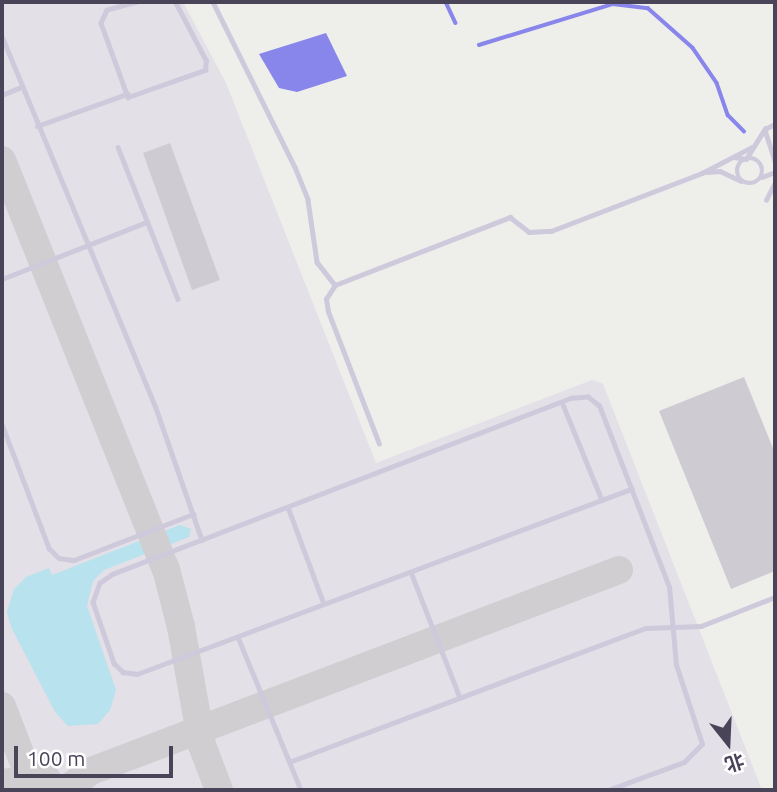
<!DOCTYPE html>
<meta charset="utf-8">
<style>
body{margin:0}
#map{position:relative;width:777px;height:792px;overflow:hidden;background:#eeeeeb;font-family:Ubuntu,"Noto Sans SC",sans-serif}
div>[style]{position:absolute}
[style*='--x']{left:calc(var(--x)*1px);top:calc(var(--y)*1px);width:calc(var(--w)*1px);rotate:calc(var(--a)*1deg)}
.airport>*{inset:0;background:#e3e0e7}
.green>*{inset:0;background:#b8e2ee}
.water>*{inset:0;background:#8885eb}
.stream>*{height:3.5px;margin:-1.75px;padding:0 1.75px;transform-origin:1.75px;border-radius:1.75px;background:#8885eb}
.taxiway>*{height:28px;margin:-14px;padding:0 14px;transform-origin:14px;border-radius:14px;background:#d0ced0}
.building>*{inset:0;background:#cfcbd3}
.service>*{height:4.5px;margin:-2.25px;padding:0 2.25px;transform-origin:2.25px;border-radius:2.25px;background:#cfc9dc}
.service>.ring{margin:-2.25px;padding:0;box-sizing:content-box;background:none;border:4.5px solid #cfc9dc;border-radius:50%}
span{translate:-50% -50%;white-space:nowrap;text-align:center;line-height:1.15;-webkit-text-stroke:5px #fff;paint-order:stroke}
.frame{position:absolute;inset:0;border:4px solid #4a4459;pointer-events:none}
.north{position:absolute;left:693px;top:708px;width:70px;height:70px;-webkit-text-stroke:5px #fff;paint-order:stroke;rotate:162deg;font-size:19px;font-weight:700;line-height:28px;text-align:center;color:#4a4459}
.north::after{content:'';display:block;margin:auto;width:24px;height:32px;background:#4a4459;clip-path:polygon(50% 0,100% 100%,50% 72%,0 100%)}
.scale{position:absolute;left:14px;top:746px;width:159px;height:32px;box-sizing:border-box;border:4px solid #4a4459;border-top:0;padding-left:9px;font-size:21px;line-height:24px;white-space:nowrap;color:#4a4459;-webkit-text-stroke:5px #fff;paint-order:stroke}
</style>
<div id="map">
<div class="airport">
<div style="clip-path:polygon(2px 2px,183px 2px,226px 83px,376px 463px,592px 380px,603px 384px,762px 790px,2px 790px)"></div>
</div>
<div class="green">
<div style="clip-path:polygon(180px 525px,191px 529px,189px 537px,104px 570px,93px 581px,87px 606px,116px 690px,110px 710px,98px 724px,68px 726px,55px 712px,11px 627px,7px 612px,14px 589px,26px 577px,49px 568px,52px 575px)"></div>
</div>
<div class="water">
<div style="clip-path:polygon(326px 33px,347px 76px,297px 92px,279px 88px,259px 54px)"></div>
</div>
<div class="stream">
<div style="--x:446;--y:2;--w:23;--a:65"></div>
<div style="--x:479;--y:45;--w:140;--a:-17"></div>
<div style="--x:613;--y:4;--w:35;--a:7"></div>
<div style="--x:648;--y:8;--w:60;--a:41.6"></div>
<div style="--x:693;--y:48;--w:42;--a:55.6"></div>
<div style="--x:717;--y:83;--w:34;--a:71"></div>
<div style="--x:728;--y:115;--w:23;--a:45"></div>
</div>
<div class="taxiway">
<div style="--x:2;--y:160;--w:441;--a:68.2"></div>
<div style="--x:166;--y:569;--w:60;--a:75.5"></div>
<div style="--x:181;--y:627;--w:120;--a:79.9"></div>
<div style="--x:202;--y:745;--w:48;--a:69.3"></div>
<div style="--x:2;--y:706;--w:90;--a:69.1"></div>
<div style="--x:2;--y:783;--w:45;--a:-6.3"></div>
<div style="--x:65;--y:790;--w:32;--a:-36"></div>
<div style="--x:91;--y:771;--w:565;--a:-20.84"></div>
</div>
<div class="building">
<div style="clip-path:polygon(170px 143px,220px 280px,192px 290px,143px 153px)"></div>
<div style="clip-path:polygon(744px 377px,775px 453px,775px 571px,731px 589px,659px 411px)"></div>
</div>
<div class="service">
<div style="--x:137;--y:2;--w:31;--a:165"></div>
<div style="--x:107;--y:10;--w:14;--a:115"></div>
<div style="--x:101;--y:23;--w:79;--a:70"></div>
<div style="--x:128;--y:97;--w:82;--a:-19.3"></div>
<div style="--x:205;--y:70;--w:9;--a:-84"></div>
<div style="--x:206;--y:61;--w:67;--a:-117.7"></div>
<div style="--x:213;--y:2;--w:184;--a:63.6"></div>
<div style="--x:295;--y:167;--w:35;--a:68"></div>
<div style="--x:308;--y:200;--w:63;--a:81.7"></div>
<div style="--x:317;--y:262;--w:29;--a:52"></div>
<div style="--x:2;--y:36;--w:399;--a:67.5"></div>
<div style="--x:155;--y:405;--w:143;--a:70.8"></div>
<div style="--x:2;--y:95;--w:21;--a:-23"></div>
<div style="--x:37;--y:126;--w:96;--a:-19.6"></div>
<div style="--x:765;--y:130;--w:33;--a:72"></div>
<div style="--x:118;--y:147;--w:163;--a:68.5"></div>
<div style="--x:734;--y:157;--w:12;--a:9"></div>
<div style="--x:746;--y:159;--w:36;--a:-58"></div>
<div style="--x:765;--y:129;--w:11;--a:-27"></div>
<div class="ring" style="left:737px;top:158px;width:21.5px;height:21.5px"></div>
<div style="--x:707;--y:172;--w:13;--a:-4"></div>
<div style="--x:720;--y:171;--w:23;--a:25"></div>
<div style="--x:762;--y:177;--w:14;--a:-21"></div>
<div style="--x:766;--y:200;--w:20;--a:-63"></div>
<div style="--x:2;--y:279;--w:156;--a:-21.5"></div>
<div style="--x:562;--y:402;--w:106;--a:67.8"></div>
<div style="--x:2;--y:424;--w:133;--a:69.2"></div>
<div style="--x:49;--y:548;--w:14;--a:45"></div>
<div style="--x:59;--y:558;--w:15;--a:8"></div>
<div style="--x:74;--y:560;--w:128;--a:-21.1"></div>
<div style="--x:379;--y:444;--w:142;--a:-111.1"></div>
<div style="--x:328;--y:312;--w:13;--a:-99"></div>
<div style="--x:326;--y:299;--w:17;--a:-57"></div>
<div style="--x:335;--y:285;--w:188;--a:-21.2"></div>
<div style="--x:510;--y:217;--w:24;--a:38"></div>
<div style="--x:529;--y:232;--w:22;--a:-3"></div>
<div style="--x:551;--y:231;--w:162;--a:-21"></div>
<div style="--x:702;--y:173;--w:56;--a:-27.5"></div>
<div style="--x:288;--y:507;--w:103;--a:69.6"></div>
<div style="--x:411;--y:572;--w:135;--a:68.7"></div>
<div style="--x:238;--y:637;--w:165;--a:67.6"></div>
<div style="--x:289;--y:762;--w:381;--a:-20.6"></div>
<div style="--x:646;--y:628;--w:55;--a:-2.1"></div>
<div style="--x:701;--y:626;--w:79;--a:-21.4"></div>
<div style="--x:608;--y:790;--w:81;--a:-20.2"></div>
<div style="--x:684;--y:762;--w:25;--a:-45"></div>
<div style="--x:702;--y:744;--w:83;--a:-108.2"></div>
<div style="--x:676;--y:665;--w:78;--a:-95.1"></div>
<div style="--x:669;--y:587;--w:194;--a:-111.1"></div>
<div style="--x:599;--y:406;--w:14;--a:-141"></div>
<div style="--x:588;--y:397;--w:16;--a:176"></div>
<div style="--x:572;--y:398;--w:493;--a:159"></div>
<div style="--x:112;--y:575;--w:14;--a:146"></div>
<div style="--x:100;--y:583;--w:20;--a:110"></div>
<div style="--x:93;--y:602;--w:65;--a:71"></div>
<div style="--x:114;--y:663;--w:13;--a:45"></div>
<div style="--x:123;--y:672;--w:14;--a:8"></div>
<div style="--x:137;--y:674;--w:528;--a:-20.53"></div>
</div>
<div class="frame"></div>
<div class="north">北</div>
<div class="scale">100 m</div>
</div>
